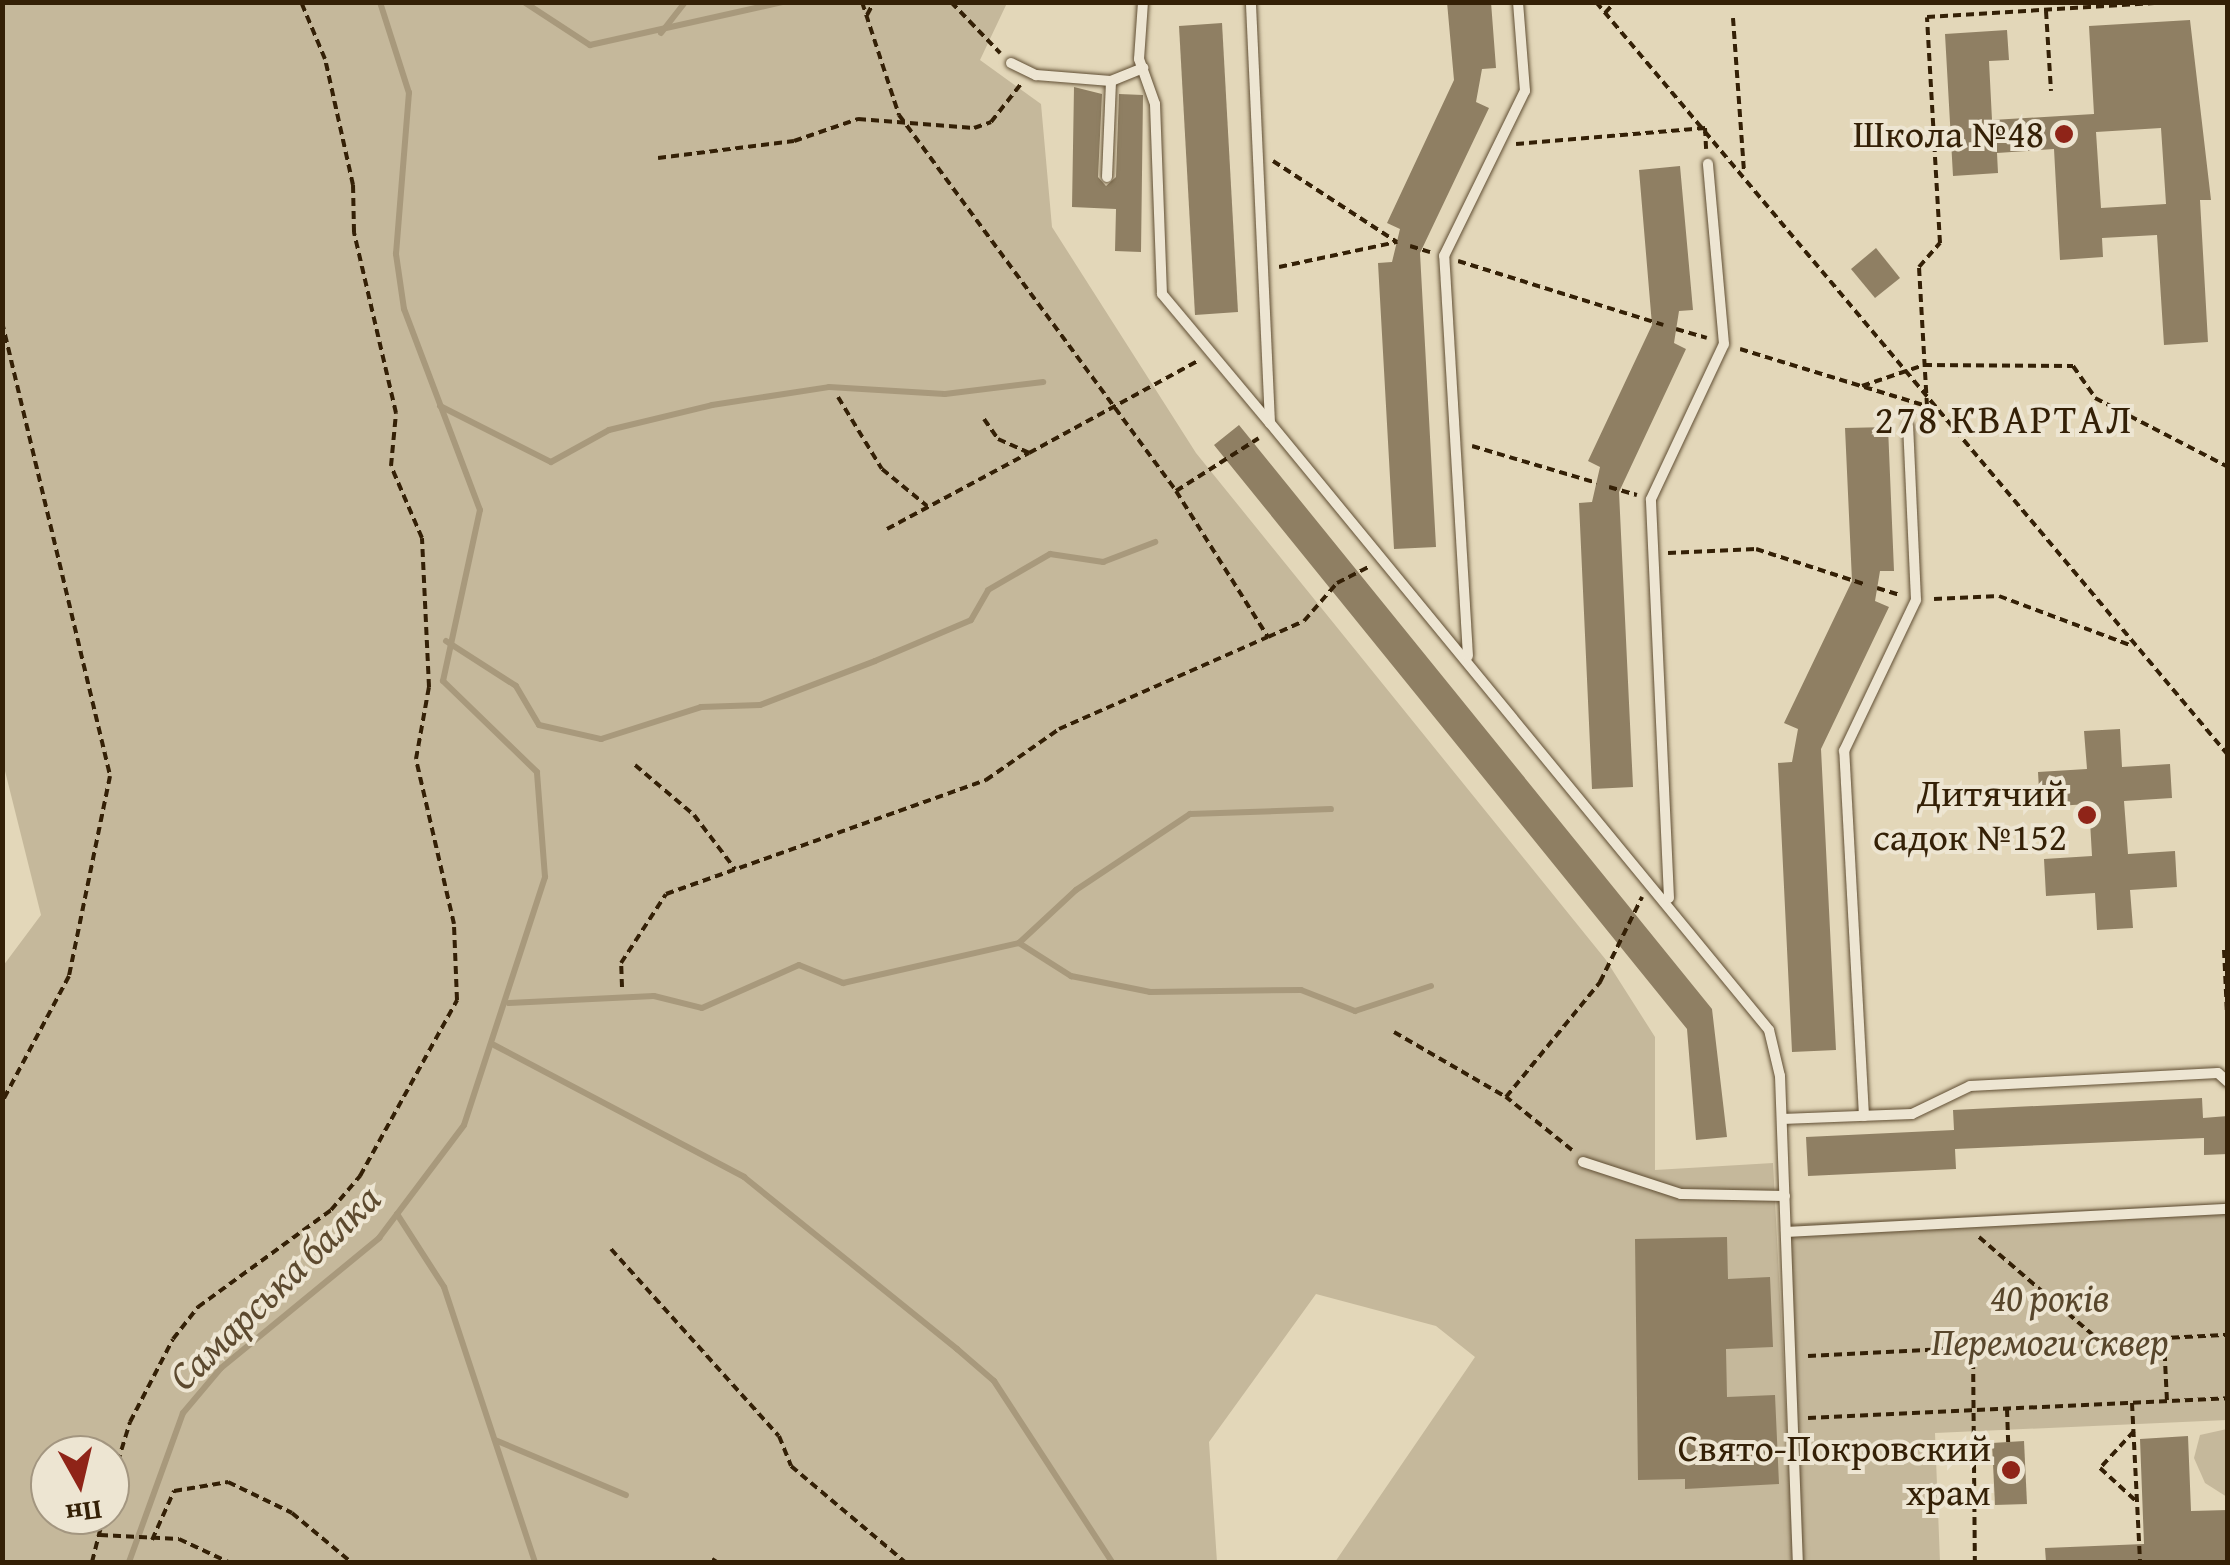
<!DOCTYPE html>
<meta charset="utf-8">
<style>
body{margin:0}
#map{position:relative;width:2230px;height:1565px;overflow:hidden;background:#e3d7b9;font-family:"Gentium Book Plus",serif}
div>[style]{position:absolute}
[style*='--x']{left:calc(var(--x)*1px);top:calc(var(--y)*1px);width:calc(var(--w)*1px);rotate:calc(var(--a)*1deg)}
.green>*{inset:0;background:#c5b89b}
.stream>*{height:6px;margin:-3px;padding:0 3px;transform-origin:3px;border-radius:3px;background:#a8997c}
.building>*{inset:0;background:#8f7f63}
.path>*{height:4px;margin-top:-2px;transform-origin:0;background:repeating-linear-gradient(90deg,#342006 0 8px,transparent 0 13px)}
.roads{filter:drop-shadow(0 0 2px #604e33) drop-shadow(0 0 2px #604e33)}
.service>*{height:10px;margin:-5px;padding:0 5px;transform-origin:5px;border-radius:5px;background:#ede5d2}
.dots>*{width:28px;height:28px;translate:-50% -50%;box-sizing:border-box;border:5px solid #ede5d2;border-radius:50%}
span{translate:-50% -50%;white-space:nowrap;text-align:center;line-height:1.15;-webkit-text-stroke:8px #ede5d2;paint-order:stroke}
.poi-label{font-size:38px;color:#342006}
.right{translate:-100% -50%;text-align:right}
.park-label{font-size:38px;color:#58462b;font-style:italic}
.neighbourhood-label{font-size:40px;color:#342006;letter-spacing:2.5px}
.water-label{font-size:40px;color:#5d4a2f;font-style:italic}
.frame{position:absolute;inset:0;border:5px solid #342006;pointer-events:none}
.north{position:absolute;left:30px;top:1435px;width:100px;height:100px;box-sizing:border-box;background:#ede5d2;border:2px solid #a39680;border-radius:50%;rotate:172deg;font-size:28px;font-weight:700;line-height:40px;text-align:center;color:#342006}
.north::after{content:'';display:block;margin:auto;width:35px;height:45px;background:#8f2418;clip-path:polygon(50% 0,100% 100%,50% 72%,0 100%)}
</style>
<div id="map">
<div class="green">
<div style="clip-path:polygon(evenodd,2px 3px,1007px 3px,980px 60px,1041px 104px,1052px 227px,1196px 453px,1606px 960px,1655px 1037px,1655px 1170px,1773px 1163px,1794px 1562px,1335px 1562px,1475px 1357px,1436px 1326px,1316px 1294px,1209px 1442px,1217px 1562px,3px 1562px,3px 966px,41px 915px,3px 763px,2px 3px,50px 1455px,110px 1455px,110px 1515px,50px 1515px,50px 1455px)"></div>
<div style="clip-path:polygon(2227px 1203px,2227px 1420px,1935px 1433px,1940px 1562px,1803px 1562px,1786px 1224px)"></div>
<div style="clip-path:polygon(2227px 1429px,2228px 1429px,2227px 1497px,2205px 1483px,2194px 1458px,2200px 1435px)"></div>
</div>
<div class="stream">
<div style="--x:524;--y:2;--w:79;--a:33.1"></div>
<div style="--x:590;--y:45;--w:198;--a:-12.6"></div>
<div style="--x:661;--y:33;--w:39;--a:-52"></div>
<div style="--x:440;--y:406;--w:124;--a:26.8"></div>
<div style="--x:551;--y:462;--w:66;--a:-28.9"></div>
<div style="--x:609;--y:430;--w:106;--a:-13.6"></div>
<div style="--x:712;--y:405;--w:118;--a:-8.7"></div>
<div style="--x:829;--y:387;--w:116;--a:3.5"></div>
<div style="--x:945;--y:394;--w:99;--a:-7"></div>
<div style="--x:446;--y:641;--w:83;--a:32.7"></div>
<div style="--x:516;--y:686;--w:45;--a:59.5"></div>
<div style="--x:539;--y:725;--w:64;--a:12.7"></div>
<div style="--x:601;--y:739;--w:105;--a:-17.7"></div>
<div style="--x:701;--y:707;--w:59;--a:-1.9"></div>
<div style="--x:760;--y:705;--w:123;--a:-20.9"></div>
<div style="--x:875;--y:661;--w:104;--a:-23.1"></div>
<div style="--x:971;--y:620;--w:34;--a:-60"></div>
<div style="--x:988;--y:590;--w:72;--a:-30.1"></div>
<div style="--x:1050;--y:554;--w:54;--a:8.6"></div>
<div style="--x:1103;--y:562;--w:56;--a:-21"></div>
<div style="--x:1019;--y:943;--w:78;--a:-42.9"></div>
<div style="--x:1076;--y:890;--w:137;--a:-33.7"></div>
<div style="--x:1190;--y:814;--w:141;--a:-2"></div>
<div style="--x:509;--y:1003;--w:145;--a:-2.8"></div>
<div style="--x:654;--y:996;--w:49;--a:14"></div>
<div style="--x:702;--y:1008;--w:106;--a:-23.9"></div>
<div style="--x:799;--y:965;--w:48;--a:22.2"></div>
<div style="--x:843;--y:983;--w:180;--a:-12.8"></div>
<div style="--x:1019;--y:943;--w:62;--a:32.4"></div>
<div style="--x:1071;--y:976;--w:81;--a:11.4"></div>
<div style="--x:1150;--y:992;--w:151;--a:-0.8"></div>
<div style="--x:1301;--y:990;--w:58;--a:21.3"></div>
<div style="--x:1355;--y:1011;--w:80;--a:-18.2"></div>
<div style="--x:494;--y:1045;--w:283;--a:27.8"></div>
<div style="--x:744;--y:1177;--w:274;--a:38.9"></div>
<div style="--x:957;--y:1349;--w:49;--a:40.9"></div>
<div style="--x:994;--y:1381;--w:216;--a:56.9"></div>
<div style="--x:397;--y:1214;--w:87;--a:57.2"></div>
<div style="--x:444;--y:1287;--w:290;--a:71.7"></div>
<div style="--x:495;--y:1440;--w:142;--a:22.8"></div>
<div style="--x:129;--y:1562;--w:158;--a:-70.1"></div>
<div style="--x:183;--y:1413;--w:59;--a:-49.8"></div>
<div style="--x:221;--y:1368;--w:205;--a:-39.4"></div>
<div style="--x:379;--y:1238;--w:141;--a:-53"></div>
<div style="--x:464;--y:1125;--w:261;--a:-71.9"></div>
<div style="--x:545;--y:877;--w:105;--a:-94.4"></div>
<div style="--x:537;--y:772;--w:131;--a:-135.9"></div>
<div style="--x:443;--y:681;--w:175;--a:-77.8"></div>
<div style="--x:480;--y:510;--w:215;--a:-110.7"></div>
<div style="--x:404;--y:309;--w:56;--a:-98.3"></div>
<div style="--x:396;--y:254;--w:162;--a:-85.4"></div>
<div style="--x:409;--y:93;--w:96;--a:-107.7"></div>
</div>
<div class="building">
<div style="clip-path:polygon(1447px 2px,1491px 2px,1496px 68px,1482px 69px,1476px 102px,1489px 108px,1420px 253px,1436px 547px,1394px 549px,1378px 263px,1392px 262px,1400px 229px,1387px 223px,1454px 80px)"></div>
<div style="clip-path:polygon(evenodd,2190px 20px,2211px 200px,2200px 200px,2208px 342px,2164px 345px,2157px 235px,2102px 238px,2103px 257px,2060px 260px,2054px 149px,1997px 153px,1998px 173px,1953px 176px,1945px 34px,2007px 30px,2009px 60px,1989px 61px,1992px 120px,2094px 114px,2089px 26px,2190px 20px,2161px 128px,2166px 204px,2101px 208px,2096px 132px,2161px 128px)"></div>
<div style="clip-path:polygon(1222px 23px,1238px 312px,1195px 315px,1179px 26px)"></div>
<div style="clip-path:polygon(1074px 87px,1102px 94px,1098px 177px,1106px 186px,1116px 177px,1119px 94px,1143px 95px,1141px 252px,1115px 251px,1116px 209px,1072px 207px)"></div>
<div style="clip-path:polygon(1680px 166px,1693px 310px,1679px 311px,1674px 343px,1686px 349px,1619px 492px,1633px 787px,1592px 789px,1579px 503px,1592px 502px,1600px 467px,1588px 461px,1652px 325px,1639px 170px)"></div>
<div style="clip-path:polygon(1876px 248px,1900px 278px,1875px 298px,1851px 269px)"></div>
<div style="clip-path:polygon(1239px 425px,1712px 1009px,1727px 1137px,1696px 1140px,1687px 1029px,1214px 445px)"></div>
<div style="clip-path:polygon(1888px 427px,1894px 571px,1880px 571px,1875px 601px,1889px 607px,1821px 749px,1836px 1050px,1792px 1052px,1778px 763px,1792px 762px,1798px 729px,1784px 723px,1852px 581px,1845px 428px)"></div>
<div style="clip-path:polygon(2120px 729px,2122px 767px,2170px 764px,2172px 798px,2124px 801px,2128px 854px,2175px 851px,2177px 887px,2130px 890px,2133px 928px,2097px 930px,2095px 893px,2046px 896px,2044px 859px,2092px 856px,2089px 804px,2040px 807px,2038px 772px,2087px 769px,2084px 731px)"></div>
<div style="clip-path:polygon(2202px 1098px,2203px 1118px,2228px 1116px,2228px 1154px,2204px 1155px,2204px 1138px,1955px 1149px,1956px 1169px,1808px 1176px,1806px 1137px,1954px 1130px,1953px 1110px)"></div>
<div style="clip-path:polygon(1727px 1237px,1728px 1279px,1770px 1277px,1773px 1347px,1726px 1349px,1727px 1397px,1775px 1395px,1779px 1484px,1685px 1489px,1685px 1479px,1638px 1480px,1635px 1239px)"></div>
<div style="clip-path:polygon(2188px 1436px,2191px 1511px,2228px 1510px,2228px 1562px,2046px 1562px,2045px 1548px,2144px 1544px,2140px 1439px)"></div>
<div style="clip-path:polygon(2024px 1441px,2027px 1504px,1995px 1505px,1992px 1443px)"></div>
</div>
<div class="path">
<div style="--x:862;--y:2;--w:119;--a:71.9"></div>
<div style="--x:899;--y:115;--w:467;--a:53.6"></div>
<div style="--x:1176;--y:491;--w:98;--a:-32.6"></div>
<div style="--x:951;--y:2;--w:71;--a:46.1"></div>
<div style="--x:1596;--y:2;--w:983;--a:49.99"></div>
<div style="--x:2046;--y:11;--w:80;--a:86.4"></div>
<div style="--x:1605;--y:13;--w:15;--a:-48"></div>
<div style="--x:867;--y:15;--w:15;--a:-62"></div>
<div style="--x:1733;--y:18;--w:155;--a:85.9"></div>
<div style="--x:1516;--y:144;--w:190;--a:-4.8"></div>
<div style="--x:1705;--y:128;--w:21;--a:87"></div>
<div style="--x:658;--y:158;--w:137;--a:-7.1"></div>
<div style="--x:794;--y:141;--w:68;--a:-19"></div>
<div style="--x:858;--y:119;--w:116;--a:4.4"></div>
<div style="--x:974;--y:128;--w:18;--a:-19"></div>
<div style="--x:991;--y:122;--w:48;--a:-51.7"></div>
<div style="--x:1273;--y:161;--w:148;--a:33.2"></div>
<div style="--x:1410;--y:246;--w:21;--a:17"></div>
<div style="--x:1458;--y:261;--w:215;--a:17.3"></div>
<div style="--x:1279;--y:267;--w:121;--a:-12"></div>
<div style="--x:2;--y:322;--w:467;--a:76.6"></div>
<div style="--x:110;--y:776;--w:204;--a:101.6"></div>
<div style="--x:69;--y:976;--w:143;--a:118"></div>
<div style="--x:1676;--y:329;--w:32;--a:16"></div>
<div style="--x:1740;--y:349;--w:195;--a:17"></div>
<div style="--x:1862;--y:386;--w:65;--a:-18.7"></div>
<div style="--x:1924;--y:365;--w:149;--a:0.4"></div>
<div style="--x:2073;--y:366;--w:39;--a:55"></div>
<div style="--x:2095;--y:398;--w:150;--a:27.4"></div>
<div style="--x:838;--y:397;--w:84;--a:58.6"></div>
<div style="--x:882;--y:469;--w:58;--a:39.4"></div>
<div style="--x:1918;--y:416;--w:13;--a:-48"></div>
<div style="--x:1927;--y:406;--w:139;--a:-93.3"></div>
<div style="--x:1919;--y:267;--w:32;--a:-49"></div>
<div style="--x:1940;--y:243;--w:226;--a:-93.3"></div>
<div style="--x:1927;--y:17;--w:244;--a:-3.5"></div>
<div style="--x:984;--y:419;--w:24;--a:55"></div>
<div style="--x:998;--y:439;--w:34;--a:24"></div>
<div style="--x:1029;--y:453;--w:192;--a:-28.6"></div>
<div style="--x:1472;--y:446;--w:130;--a:16.5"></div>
<div style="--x:1609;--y:487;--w:29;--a:16"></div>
<div style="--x:1176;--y:491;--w:173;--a:57.8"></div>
<div style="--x:1268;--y:637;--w:39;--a:-24"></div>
<div style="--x:1304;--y:621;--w:50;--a:-49"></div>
<div style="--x:1337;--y:583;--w:38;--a:-27"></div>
<div style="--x:887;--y:529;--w:161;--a:-28.2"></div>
<div style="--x:1668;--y:553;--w:88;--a:-2.6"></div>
<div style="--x:1756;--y:549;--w:114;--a:18"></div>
<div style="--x:1877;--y:588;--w:24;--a:17"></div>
<div style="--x:1934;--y:599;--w:65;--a:-2.6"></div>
<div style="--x:1999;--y:596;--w:140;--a:20.5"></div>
<div style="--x:635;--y:765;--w:77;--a:40.3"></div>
<div style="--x:694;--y:815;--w:68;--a:52.8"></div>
<div style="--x:2226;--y:836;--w:2;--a:0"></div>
<div style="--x:2224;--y:950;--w:85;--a:87.3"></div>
<div style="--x:622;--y:987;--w:24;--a:-92"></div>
<div style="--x:621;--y:963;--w:82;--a:-56.9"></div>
<div style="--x:666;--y:894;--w:340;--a:-19.6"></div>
<div style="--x:986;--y:780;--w:89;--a:-34.9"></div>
<div style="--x:1059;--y:729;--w:228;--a:-23.8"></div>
<div style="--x:1394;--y:1032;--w:129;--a:30.1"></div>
<div style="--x:1572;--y:1150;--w:85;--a:-141.2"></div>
<div style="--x:1506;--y:1097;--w:149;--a:-50.7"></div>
<div style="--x:1600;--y:982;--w:95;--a:-63.7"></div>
<div style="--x:1979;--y:1237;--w:160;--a:40.7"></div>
<div style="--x:611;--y:1249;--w:251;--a:48.1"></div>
<div style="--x:779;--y:1436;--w:32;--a:68"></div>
<div style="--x:791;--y:1466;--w:149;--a:40.1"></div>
<div style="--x:2164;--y:1340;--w:61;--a:87.2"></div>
<div style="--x:1973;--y:1348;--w:214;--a:89.5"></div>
<div style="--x:1808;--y:1356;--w:421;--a:-2.9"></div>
<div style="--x:2132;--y:1403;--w:159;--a:87.1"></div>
<div style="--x:2007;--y:1409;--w:33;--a:88"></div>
<div style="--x:1808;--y:1418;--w:420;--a:-2.7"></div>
<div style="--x:2134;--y:1431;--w:50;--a:132.6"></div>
<div style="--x:2100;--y:1468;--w:50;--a:42.6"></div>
<div style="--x:110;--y:1487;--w:68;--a:-72.9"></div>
<div style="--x:130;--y:1422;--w:93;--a:-62.6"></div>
<div style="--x:173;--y:1339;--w:41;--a:-52"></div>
<div style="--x:198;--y:1307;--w:165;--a:-36.1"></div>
<div style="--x:331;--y:1210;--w:45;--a:-49.5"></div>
<div style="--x:360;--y:1176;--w:201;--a:-61.1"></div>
<div style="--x:457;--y:1000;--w:76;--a:-92.3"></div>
<div style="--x:454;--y:924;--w:169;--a:-103"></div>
<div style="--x:416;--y:759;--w:73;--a:-79.8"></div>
<div style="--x:429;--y:687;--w:149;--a:-92.7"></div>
<div style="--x:422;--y:538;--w:78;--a:-113.3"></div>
<div style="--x:391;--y:466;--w:53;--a:-84.6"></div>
<div style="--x:396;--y:413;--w:186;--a:-103.1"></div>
<div style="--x:354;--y:232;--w:47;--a:-91.2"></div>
<div style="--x:353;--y:185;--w:129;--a:-102.5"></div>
<div style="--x:325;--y:59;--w:62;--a:-112.8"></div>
<div style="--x:100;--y:1535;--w:79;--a:2.9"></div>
<div style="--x:179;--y:1539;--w:54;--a:25.1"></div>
<div style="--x:152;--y:1540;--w:54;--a:-65.8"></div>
<div style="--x:174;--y:1491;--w:55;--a:-9.5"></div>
<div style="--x:228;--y:1482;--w:71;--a:25.8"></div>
<div style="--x:292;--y:1513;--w:77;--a:39.7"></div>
<div style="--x:712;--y:1559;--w:6;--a:31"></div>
<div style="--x:92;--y:1562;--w:49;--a:-75.7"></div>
</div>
<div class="roads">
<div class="service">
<div style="--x:1143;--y:2;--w:57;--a:94"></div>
<div style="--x:1139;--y:59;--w:48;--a:70.4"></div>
<div style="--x:1155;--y:104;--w:190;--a:87.9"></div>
<div style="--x:1162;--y:294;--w:168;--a:50.1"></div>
<div style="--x:1270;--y:423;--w:421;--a:-92.6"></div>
<div style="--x:1011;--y:63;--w:28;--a:26"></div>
<div style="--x:1036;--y:75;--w:75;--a:4.6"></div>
<div style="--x:1111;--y:81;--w:35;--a:-22"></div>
<div style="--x:1107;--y:177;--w:96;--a:-87.6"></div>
<div style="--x:1270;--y:423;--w:786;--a:50.58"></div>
<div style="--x:1769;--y:1030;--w:47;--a:76.6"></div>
<div style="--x:1780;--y:1076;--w:486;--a:87.9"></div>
<div style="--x:1468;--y:656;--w:401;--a:-93.4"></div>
<div style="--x:1444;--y:256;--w:184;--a:-63.9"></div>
<div style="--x:1525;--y:91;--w:89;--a:-94.5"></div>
<div style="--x:1669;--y:898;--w:399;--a:-92.6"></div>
<div style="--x:1651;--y:499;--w:171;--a:-64.8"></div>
<div style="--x:1724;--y:344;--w:181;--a:-95.1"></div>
<div style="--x:1864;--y:1116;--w:366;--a:-93.1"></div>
<div style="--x:1844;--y:751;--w:167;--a:-64.5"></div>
<div style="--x:1916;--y:600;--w:174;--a:-92.6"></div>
<div style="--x:1782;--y:1119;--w:130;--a:-2.2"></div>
<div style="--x:1912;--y:1114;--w:64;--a:-25.8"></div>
<div style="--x:1970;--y:1086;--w:248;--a:-3"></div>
<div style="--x:2218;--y:1073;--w:13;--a:42"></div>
<div style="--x:1583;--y:1162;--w:103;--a:18.1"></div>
<div style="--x:1681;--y:1194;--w:104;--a:1.1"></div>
<div style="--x:1786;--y:1232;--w:443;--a:-3"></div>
</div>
</div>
<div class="dots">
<div style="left:2064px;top:134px;background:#8f2418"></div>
<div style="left:2087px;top:815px;background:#8f2418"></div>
<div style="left:2011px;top:1470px;background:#8f2418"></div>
</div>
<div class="poi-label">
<span class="right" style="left:2044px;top:134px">Школа №48</span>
<span class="right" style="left:2067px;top:815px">Дитячий<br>садок №152</span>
<span class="right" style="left:1991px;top:1470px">Свято-Покровский<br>храм</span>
</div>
<div class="park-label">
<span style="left:2050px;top:1320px">40 років<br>Перемоги сквер</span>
</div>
<div class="neighbourhood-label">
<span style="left:2004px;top:419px">278 КВАРТАЛ</span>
</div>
<div class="water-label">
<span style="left:274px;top:1287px;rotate:-44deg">Самарська балка</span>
</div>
<div class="frame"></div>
<div class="north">Пн</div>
</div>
